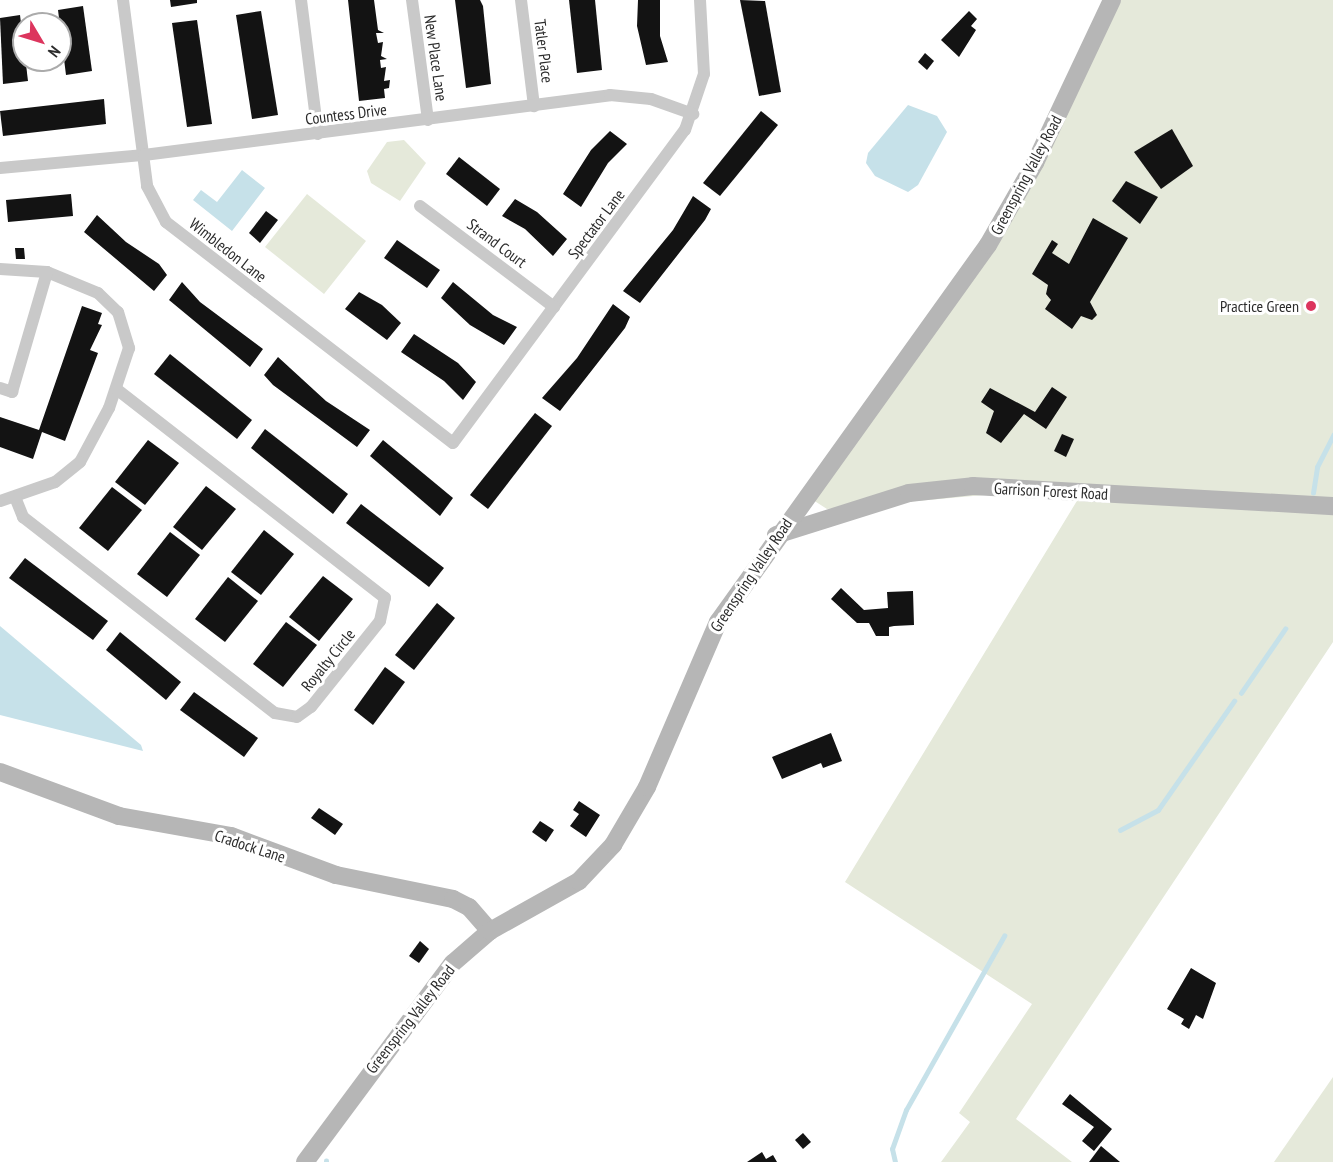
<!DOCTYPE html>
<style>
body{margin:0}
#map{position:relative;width:1333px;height:1162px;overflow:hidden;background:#fff;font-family:"PT Sans Narrow",sans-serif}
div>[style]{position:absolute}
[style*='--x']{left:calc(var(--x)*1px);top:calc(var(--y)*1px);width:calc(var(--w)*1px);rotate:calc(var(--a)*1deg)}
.green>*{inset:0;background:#e5e9da}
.water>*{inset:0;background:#c6e1e9}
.stream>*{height:4.5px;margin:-2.25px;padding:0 2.25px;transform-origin:2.25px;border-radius:2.25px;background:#c6e1e9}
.building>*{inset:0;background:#131313}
.street>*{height:12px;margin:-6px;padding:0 6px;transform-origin:6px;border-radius:6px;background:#c9c9c9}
.secondary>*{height:18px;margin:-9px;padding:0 9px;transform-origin:9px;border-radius:9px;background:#b6b6b6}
.dots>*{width:16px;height:16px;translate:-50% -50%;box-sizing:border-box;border:3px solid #fff;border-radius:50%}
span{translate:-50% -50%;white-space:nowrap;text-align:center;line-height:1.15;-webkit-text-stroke:6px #fff;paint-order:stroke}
.street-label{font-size:16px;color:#2c2c2c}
.poi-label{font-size:16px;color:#2c2c2c}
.right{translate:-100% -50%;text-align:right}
.north{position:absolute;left:12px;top:12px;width:60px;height:60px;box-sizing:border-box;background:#fff;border:2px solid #ababab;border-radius:50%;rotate:128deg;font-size:16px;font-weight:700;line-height:24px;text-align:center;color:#2c2c2c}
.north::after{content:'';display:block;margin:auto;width:21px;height:27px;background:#dc355d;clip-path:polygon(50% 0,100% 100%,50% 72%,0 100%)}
</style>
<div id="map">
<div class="green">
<div style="clip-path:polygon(1120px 0,1333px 0,1333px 642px,1016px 1119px,1072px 1162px,941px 1162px,970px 1122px,959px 1113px,1032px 1004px,845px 882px,1086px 486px,827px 509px,813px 500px,995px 247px)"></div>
<div style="clip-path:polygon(404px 140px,426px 163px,400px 201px,371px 183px,367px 171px,387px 142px)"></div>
<div style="clip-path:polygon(307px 194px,366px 241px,324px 294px,265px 247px)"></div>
<div style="clip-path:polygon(1333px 1077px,1333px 1162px,1274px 1162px)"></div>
</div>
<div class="water">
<div style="clip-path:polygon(908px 105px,937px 116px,947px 132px,918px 185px,908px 192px,875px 176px,866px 163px,868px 153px)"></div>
<div style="clip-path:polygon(242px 170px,265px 188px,232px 231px,193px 200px,201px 190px,217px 202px)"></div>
<div style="clip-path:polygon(0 626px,141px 745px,143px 751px,0 715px)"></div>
</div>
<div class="stream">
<div style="--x:1313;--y:493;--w:26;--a:-81"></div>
<div style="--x:1317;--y:467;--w:36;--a:-63"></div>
<div style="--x:1241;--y:693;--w:78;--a:-55.5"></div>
<div style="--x:1120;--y:830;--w:43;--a:-27.8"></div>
<div style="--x:1158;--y:810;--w:133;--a:-55.1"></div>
<div style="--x:326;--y:1162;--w:1;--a:-90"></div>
<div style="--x:895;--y:1162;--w:13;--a:-103"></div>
<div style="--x:892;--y:1149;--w:41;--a:-70.3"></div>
<div style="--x:906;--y:1110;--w:200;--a:-60.6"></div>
</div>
<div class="building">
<div style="clip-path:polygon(170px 0,197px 0,197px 3px,171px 7px)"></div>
<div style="clip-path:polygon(348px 0,374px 0,378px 30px,384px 33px,376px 33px,378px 43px,383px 42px,381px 56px,387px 59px,380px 60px,381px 68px,386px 67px,384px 81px,390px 80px,389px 88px,384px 89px,385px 98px,359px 101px)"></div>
<div style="clip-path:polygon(455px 0,480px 0,483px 6px,491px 84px,466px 88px)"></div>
<div style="clip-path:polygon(569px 0,595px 0,602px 70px,577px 73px)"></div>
<div style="clip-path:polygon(638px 0,660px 0,660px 36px,668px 62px,646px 65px,637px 26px)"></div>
<div style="clip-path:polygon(740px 0,765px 1px,781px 92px,759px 96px)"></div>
<div style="clip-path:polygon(83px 6px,92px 71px,66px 75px,58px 10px)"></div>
<div style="clip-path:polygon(261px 11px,278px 115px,252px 119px,236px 15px)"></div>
<div style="clip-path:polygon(969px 11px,977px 19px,971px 26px,976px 30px,959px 57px,941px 40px)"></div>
<div style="clip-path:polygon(20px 15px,28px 81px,3px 84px,0 18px)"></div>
<div style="clip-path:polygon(197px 20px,212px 124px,187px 127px,172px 23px)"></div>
<div style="clip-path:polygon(925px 53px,934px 61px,927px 70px,918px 62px)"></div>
<div style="clip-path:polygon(104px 99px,106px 124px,3px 136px,0 111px)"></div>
<div style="clip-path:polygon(761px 111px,778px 125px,720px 196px,703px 183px)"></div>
<div style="clip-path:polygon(1172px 129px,1193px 166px,1161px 189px,1134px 152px)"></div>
<div style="clip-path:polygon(610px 131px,627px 144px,608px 163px,581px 207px,563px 194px,591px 150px)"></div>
<div style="clip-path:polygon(459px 157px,500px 189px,487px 206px,446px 174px)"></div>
<div style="clip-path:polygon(1126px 181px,1158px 197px,1140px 224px,1112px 201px)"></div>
<div style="clip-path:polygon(71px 194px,73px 216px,8px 222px,6px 200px)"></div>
<div style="clip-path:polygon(693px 196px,711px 209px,705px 220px,640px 303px,623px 291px,673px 230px)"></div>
<div style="clip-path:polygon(515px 199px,537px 212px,567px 239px,553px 256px,525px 229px,502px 216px)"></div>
<div style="clip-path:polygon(266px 211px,278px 220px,260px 243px,249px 233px)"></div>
<div style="clip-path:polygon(97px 215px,126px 242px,159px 264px,167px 275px,154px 291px,84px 232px)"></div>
<div style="clip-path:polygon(1093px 218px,1128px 238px,1090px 302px,1097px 315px,1092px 320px,1081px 316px,1072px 329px,1045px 309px,1051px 300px,1046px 294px,1048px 285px,1032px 274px,1052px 240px,1058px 244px,1052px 253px,1069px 264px)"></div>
<div style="clip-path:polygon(397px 240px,440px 270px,427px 288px,384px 258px)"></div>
<div style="clip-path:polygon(15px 248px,24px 248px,25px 259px,16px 259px)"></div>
<div style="clip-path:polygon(182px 282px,200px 302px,263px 349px,250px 367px,169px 300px)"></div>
<div style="clip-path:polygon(453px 282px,493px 315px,517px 327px,504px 345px,470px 325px,441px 298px)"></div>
<div style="clip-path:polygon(359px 292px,382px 305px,401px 323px,387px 340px,345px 309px)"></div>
<div style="clip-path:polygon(613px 304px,630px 317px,625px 328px,560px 411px,542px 398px,577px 358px)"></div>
<div style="clip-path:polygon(82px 306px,102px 313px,98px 324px,102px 325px,90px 350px,98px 353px,65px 441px,42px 432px,33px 459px,0 447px,0 417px,39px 430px)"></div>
<div style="clip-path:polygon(414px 334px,458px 363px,476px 382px,463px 400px,444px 381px,401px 352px)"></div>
<div style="clip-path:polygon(170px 354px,252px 420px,237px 439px,154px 374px)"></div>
<div style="clip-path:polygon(278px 357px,326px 401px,370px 430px,357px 447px,273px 385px,264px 375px)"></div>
<div style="clip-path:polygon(1052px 387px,1067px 397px,1046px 429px,1024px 414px,1001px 443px,986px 433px,994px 411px,981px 402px,990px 388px,1035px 412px)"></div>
<div style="clip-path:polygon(535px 413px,552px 426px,488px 509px,470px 495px)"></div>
<div style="clip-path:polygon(265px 429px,348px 494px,333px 514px,251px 448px)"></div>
<div style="clip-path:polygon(1062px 434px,1074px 439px,1066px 457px,1054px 451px)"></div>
<div style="clip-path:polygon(148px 440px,179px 463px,145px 505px,115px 482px)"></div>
<div style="clip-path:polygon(383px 440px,453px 498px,440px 516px,370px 456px)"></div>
<div style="clip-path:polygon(206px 486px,236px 509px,202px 550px,173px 527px)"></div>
<div style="clip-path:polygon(112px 487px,142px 510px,108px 551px,79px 528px)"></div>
<div style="clip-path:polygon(361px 504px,444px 568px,429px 587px,346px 523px)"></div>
<div style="clip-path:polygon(264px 530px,294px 554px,261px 595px,231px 572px)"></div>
<div style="clip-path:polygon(170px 532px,200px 555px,167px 597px,137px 574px)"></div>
<div style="clip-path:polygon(25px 558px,108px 621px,93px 640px,9px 578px)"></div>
<div style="clip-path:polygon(323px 576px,353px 599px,319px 641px,289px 617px)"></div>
<div style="clip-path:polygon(228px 577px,258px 601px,225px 642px,195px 619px)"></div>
<div style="clip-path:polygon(841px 588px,864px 610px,888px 608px,887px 592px,913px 591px,914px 625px,894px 626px,889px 627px,889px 636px,876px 636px,869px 623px,857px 623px,831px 599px)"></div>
<div style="clip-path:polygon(437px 603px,455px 618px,414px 670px,395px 655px)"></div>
<div style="clip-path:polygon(286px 622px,317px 645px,283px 687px,253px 664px)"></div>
<div style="clip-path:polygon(120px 632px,181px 682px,166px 700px,106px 650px)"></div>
<div style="clip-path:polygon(385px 667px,405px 682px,373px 725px,354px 710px)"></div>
<div style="clip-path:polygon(194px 692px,258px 738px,244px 757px,180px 710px)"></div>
<div style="clip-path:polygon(831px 733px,842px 761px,823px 768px,821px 763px,782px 779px,772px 757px)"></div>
<div style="clip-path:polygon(579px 801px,600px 815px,586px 837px,570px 826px,579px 814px,573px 810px)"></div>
<div style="clip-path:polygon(319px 808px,343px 824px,335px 835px,311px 818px)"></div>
<div style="clip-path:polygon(540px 821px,554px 830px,546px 842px,532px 832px)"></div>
<div style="clip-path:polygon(420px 941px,429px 949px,419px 963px,409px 956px)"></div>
<div style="clip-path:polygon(1191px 968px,1216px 983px,1203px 1019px,1196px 1015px,1189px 1029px,1181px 1024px,1184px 1019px,1167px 1009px)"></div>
<div style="clip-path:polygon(1070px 1094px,1112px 1129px,1094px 1151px,1082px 1141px,1094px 1127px,1062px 1104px)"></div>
<div style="clip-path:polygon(803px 1133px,811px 1142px,803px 1149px,795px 1140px)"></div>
<div style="clip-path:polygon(1101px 1146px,1120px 1162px,1089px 1162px)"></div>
<div style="clip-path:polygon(762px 1152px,766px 1159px,773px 1155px,777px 1162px,747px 1162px)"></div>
</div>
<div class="street">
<div style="--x:123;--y:0;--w:188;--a:82.6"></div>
<div style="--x:147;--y:186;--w:41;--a:62.2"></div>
<div style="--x:166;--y:222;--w:362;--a:37.6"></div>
<div style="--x:453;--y:443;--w:390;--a:-53.5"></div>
<div style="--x:685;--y:130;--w:59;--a:-71.3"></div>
<div style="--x:704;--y:74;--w:74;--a:-93.1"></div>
<div style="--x:301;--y:0;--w:135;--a:82.8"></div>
<div style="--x:412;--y:0;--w:121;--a:82.4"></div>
<div style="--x:521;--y:0;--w:107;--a:83"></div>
<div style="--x:0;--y:168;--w:145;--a:-5.2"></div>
<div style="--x:144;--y:155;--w:470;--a:-7.3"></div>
<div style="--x:610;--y:95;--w:41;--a:5.6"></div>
<div style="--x:651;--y:99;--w:45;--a:19.7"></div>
<div style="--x:420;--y:206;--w:168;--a:37"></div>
<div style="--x:0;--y:269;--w:47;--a:3.7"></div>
<div style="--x:47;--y:272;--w:55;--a:22.4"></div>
<div style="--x:98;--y:293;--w:28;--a:44"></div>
<div style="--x:118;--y:312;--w:38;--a:73"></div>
<div style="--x:129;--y:348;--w:63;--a:108.4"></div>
<div style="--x:109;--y:408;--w:61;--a:118.2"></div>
<div style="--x:80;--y:462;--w:32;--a:141"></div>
<div style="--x:55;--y:482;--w:58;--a:160.9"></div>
<div style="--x:0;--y:388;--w:13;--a:18"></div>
<div style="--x:12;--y:392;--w:125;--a:-73.7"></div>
<div style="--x:15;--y:497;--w:22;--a:68"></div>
<div style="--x:23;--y:517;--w:319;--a:37.9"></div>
<div style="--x:275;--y:713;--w:22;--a:10"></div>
<div style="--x:297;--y:717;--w:17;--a:-36"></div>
<div style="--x:311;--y:707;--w:110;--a:-51.3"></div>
<div style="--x:380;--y:621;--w:24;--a:-78"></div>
<div style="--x:385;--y:598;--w:340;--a:-142.1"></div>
</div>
<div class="secondary">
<div style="--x:776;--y:535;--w:139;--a:-17.5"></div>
<div style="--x:909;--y:493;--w:64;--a:-6.2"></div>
<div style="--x:973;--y:486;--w:361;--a:3.2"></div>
<div style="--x:0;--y:772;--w:127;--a:20.3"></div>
<div style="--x:119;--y:816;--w:114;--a:10.1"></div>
<div style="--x:231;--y:836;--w:112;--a:20.4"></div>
<div style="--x:336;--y:875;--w:119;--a:11.6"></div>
<div style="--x:453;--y:899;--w:18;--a:27"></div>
<div style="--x:469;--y:907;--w:32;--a:49"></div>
<div style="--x:305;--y:1162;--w:248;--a:-53.4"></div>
<div style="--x:453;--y:963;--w:49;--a:-40.9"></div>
<div style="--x:490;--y:931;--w:102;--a:-29.3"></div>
<div style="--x:579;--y:881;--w:50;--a:-46.6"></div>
<div style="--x:613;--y:845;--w:67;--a:-59.6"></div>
<div style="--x:647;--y:787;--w:180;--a:-66.7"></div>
<div style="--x:718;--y:622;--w:464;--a:-54.4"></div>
<div style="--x:988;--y:245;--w:95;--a:-60.2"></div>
<div style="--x:1035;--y:163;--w:180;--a:-64.7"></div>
</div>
<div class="dots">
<div style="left:1311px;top:306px;background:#dc355d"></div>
</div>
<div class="street-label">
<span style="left:544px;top:51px;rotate:83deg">Tatler Place</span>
<span style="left:436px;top:58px;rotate:82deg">New Place Lane</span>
<span style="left:346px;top:114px;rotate:-7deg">Countess Drive</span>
<span style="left:1026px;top:175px;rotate:-62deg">Greenspring Valley Road</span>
<span style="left:596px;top:224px;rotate:-53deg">Spectator Lane</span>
<span style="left:497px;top:243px;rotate:37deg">Strand Court</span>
<span style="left:228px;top:250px;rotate:38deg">Wimbledon Lane</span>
<span style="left:1051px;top:491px;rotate:3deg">Garrison Forest Road</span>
<span style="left:751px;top:575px;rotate:-56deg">Greenspring Valley Road</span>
<span style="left:328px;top:660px;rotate:-51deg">Royalty Circle</span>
<span style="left:250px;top:846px;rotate:18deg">Cradock Lane</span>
<span style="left:410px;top:1019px;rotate:-52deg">Greenspring Valley Road</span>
</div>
<div class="poi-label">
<span class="right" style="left:1299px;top:306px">Practice Green</span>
</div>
<div class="north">N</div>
</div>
